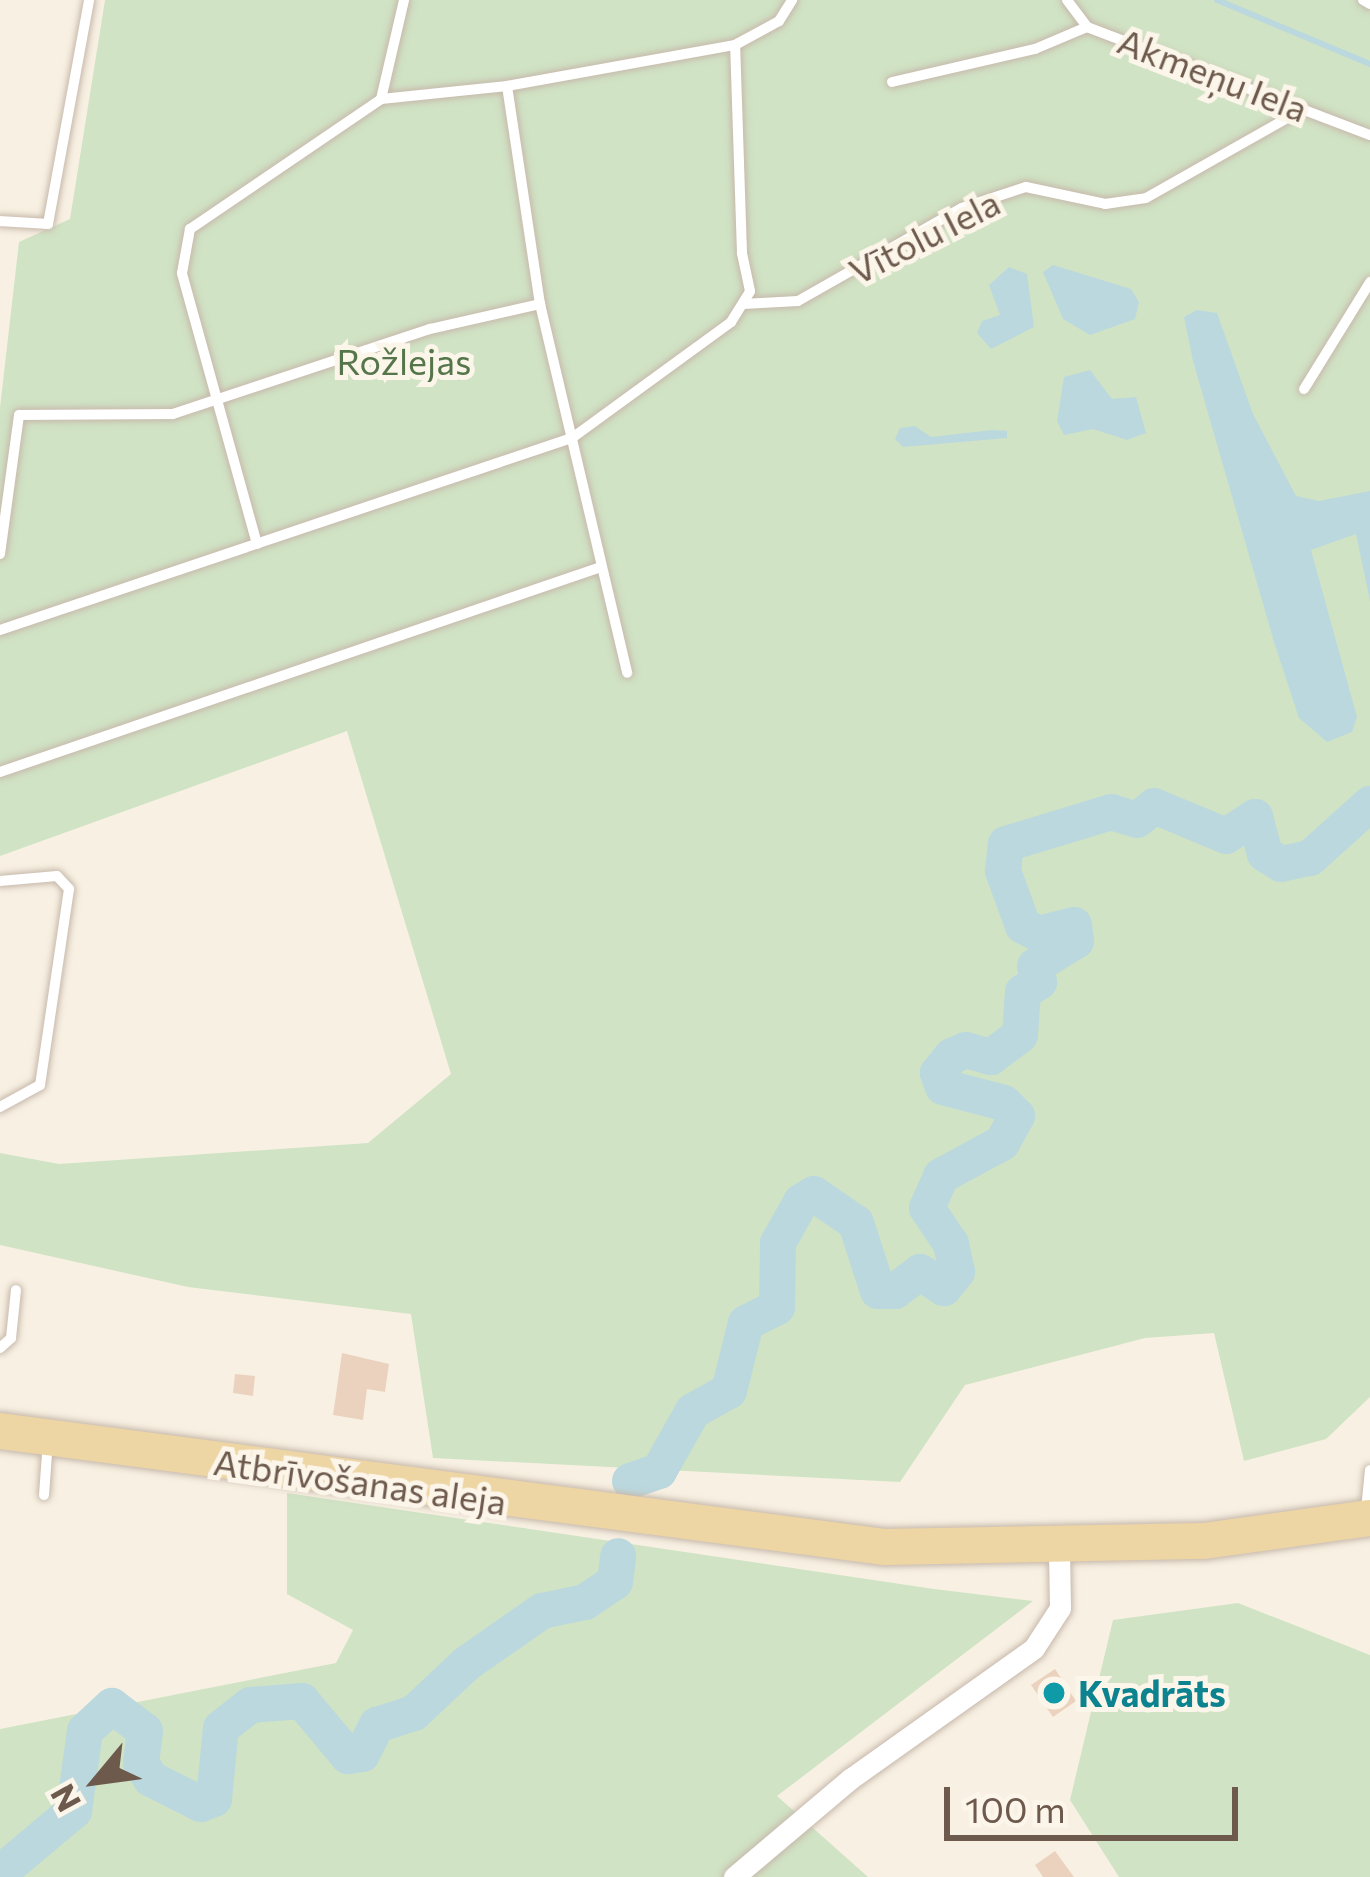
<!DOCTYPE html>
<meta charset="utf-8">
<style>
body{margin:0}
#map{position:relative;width:1370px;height:1877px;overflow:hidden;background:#f8f1e3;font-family:Commissioner,sans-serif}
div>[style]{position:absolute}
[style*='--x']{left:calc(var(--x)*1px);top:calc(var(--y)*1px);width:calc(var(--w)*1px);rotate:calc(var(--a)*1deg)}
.green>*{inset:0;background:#d0e3c4}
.water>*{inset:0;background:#bbd8df}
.stream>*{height:6px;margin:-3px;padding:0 3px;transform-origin:3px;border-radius:3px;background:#bbd8df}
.river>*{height:36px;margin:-18px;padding:0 18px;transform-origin:18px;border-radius:18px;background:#bbd8df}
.building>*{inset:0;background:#ead2bf}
.roads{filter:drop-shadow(0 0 3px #c7b9ac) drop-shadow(0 0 3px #c7b9ac)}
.lane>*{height:10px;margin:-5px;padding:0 5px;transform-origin:5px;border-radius:5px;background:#fff}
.street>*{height:21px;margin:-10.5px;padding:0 10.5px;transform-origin:10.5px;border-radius:10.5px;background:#fff}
.primary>*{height:36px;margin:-18px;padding:0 18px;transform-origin:18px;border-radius:18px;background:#eed6a4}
.dots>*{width:33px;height:33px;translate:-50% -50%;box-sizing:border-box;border:6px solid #fcf5e9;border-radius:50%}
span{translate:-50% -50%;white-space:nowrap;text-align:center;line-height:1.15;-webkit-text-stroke:10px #fcf5e9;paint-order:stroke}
.street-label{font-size:36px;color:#6d5a4d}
.park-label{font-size:36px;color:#55764a}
.culture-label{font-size:36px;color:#0d838f;font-weight:700}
.left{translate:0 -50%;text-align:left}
.north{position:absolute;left:36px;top:1721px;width:120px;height:120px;-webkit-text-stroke:9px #fcf5e9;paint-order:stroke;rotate:241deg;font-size:33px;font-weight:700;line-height:48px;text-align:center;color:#6d5a4d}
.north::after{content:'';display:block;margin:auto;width:42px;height:54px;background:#6d5a4d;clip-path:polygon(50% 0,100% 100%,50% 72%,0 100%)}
.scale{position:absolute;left:944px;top:1787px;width:294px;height:54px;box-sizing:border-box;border:6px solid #6d5a4d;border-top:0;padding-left:15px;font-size:36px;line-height:42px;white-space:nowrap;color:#6d5a4d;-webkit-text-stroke:9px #fcf5e9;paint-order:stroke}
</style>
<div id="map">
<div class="green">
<div style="clip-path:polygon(105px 0,1370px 0,1370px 1397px,1326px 1439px,1244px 1461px,1214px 1333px,1145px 1338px,965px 1385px,900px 1482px,433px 1458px,411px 1314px,188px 1287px,0 1245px,0 1153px,59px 1164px,368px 1143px,451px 1074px,347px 731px,0 856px,0 408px,19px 242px,70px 219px)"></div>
<div style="clip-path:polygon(287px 1493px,934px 1589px,1033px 1601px,777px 1796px,868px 1877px,0 1877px,0 1729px,336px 1663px,353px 1630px,287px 1594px)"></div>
<div style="clip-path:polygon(1238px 1603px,1370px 1655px,1370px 1877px,1119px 1877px,1070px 1800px,1113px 1620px)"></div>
</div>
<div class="water">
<div style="clip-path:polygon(1053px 265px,1131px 289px,1139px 302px,1135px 319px,1090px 335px,1063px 319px,1043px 272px)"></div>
<div style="clip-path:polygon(1009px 267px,1027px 274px,1034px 327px,991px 349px,977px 333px,982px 321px,1000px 315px,989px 285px)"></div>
<div style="clip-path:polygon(1197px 310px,1217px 313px,1253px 414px,1296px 496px,1319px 501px,1370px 491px,1370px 601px,1356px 534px,1311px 550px,1357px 717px,1352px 732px,1327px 742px,1299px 718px,1274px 642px,1193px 361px,1184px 317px)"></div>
<div style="clip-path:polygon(1090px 370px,1112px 399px,1136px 397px,1146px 433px,1127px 440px,1093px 429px,1064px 435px,1057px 421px,1064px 377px)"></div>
<div style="clip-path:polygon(915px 426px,931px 437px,992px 430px,1007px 431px,1007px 438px,903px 447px,895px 439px,900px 428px)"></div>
</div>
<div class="stream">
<div style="--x:1217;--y:0;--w:166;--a:22.7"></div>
</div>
<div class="river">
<div style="--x:630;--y:1481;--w:31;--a:-19"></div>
<div style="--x:659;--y:1471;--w:69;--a:-60.5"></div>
<div style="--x:693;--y:1411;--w:41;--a:-29.1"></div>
<div style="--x:729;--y:1391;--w:70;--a:-76"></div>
<div style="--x:746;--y:1323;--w:35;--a:-27"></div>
<div style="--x:777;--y:1307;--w:64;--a:-89.1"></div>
<div style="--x:778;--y:1243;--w:47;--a:-60.7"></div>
<div style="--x:801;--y:1202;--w:15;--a:-32"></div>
<div style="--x:814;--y:1194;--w:51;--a:34.6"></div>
<div style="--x:856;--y:1223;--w:71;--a:72.1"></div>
<div style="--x:878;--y:1291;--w:17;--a:0"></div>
<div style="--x:895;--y:1291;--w:31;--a:-37"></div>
<div style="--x:920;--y:1272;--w:29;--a:34"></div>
<div style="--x:944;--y:1288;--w:21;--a:-51"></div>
<div style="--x:957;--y:1272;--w:29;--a:-102"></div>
<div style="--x:951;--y:1244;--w:43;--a:-123.7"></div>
<div style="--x:927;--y:1208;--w:35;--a:-66"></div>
<div style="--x:941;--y:1176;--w:69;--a:-28.4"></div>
<div style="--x:1002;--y:1143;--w:31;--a:-61"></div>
<div style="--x:1017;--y:1116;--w:18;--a:-135"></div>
<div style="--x:1004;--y:1103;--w:63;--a:-165.3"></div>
<div style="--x:943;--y:1087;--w:15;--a:-110"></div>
<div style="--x:938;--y:1073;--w:22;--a:-51"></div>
<div style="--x:952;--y:1056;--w:15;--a:-23"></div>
<div style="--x:966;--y:1050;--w:26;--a:16"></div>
<div style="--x:991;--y:1057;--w:36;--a:-37"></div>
<div style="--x:1020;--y:1035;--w:43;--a:-86"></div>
<div style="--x:1023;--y:992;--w:19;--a:-32"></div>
<div style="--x:1039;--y:982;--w:16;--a:-104"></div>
<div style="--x:1035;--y:966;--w:48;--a:-31.4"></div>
<div style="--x:1076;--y:941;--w:16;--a:-97"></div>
<div style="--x:1074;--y:925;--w:36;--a:166"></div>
<div style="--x:1039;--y:934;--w:18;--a:-153"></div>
<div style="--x:1023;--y:926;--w:59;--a:-110"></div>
<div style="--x:1003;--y:871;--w:27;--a:-84"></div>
<div style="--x:1006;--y:844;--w:110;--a:-16.9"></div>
<div style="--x:1111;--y:812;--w:27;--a:17"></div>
<div style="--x:1137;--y:820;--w:22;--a:-39"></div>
<div style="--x:1154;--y:806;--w:78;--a:22.6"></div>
<div style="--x:1226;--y:836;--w:35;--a:-33"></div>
<div style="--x:1255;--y:817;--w:38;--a:75"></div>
<div style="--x:1265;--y:854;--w:19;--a:32"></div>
<div style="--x:1281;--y:864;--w:30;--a:-12"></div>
<div style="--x:1310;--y:858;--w:81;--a:-42"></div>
<div style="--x:0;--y:1873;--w:97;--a:-40"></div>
<div style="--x:74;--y:1811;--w:81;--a:-82.2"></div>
<div style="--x:85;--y:1731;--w:37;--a:-43"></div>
<div style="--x:112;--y:1706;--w:41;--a:37.1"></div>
<div style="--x:145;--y:1731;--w:32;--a:97"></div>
<div style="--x:141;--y:1763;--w:19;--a:58"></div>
<div style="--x:151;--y:1779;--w:56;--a:26.6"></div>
<div style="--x:201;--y:1804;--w:14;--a:-21"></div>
<div style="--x:214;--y:1799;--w:71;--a:-84.4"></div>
<div style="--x:221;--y:1728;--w:37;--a:-38"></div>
<div style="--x:250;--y:1705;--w:52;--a:-4.4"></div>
<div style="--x:302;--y:1701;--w:72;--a:50.1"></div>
<div style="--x:348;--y:1756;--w:14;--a:-8"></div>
<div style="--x:362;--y:1754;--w:33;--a:-63"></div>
<div style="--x:377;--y:1725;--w:39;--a:-18"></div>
<div style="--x:414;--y:1713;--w:71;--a:-43.3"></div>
<div style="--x:466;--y:1664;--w:93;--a:-34.9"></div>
<div style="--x:542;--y:1611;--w:44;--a:-11.8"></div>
<div style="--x:585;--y:1602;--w:36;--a:-34"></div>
<div style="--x:615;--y:1582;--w:26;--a:-83"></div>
</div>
<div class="building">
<div style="clip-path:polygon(342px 1353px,389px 1364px,385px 1392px,367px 1389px,363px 1420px,333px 1415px)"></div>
<div style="clip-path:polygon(235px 1374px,255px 1376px,253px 1396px,233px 1393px)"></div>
<div style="clip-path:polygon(1055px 1669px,1076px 1701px,1053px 1717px,1031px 1685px)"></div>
<div style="clip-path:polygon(1055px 1851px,1074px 1877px,1043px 1877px,1035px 1865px)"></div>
</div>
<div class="roads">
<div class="lane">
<div style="--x:1067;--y:0;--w:34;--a:53"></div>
<div style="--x:1087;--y:27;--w:303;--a:20.9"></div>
<div style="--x:1363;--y:0;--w:8;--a:30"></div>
<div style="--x:892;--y:82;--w:147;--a:-13"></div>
<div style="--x:1035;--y:49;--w:56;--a:-22.9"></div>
<div style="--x:507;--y:86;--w:220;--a:81.4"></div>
<div style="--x:540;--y:304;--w:379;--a:76.7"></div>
<div style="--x:381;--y:99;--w:127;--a:-5.9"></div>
<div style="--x:507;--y:86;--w:232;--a:-10.2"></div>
<div style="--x:735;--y:45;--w:50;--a:-28.6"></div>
<div style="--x:779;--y:21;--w:25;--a:-58"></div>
<div style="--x:0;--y:221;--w:48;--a:3.6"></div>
<div style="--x:48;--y:224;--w:228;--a:-79.6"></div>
<div style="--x:743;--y:304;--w:55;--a:-3.1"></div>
<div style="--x:798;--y:301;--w:189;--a:-29.6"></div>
<div style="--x:962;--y:208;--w:67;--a:-18.2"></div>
<div style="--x:1026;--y:187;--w:81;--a:12.1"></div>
<div style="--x:1105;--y:204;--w:41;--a:-8.3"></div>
<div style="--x:1146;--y:198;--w:164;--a:-29.5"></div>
<div style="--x:1289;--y:117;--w:13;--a:-81"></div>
<div style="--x:1304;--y:389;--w:126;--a:-58.3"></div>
<div style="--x:257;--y:544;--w:281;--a:-105.5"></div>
<div style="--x:182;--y:273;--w:45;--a:-79.7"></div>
<div style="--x:190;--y:229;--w:231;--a:-34.2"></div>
<div style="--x:381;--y:99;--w:102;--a:-76.9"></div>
<div style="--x:0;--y:554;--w:140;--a:-82.2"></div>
<div style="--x:19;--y:415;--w:154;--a:-0.4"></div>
<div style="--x:173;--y:414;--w:271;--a:-18.3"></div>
<div style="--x:430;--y:329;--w:113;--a:-12.8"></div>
<div style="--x:0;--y:630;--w:603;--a:-18.56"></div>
<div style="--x:572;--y:438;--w:197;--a:-36.1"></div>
<div style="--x:731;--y:322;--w:36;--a:-58"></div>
<div style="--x:750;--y:291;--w:39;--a:-102"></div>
<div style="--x:742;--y:253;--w:208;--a:-91.9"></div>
<div style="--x:0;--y:772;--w:635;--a:-18.83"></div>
<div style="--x:0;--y:881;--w:57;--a:-5"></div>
<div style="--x:57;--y:876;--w:18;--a:47"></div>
<div style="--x:69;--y:889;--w:198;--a:98.4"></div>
<div style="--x:40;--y:1085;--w:46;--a:151.2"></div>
<div style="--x:0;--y:1348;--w:15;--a:-42"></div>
<div style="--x:11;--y:1338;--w:48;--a:-84.1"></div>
<div style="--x:44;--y:1495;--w:54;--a:-85.8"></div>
<div style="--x:1366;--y:1510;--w:40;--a:-84.3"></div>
</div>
<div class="street">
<div style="--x:734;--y:1877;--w:152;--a:-40.2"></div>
<div style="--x:850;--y:1779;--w:226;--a:-35.4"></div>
<div style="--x:1034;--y:1648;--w:48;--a:-57"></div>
<div style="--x:1060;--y:1608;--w:59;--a:-91"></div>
</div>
<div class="primary">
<div style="--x:0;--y:1431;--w:893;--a:7.47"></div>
<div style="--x:885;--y:1547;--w:319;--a:-1.1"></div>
<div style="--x:1204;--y:1541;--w:168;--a:-7.9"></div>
</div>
</div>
<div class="dots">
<div style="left:1054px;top:1693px;background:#0f9aa8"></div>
</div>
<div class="street-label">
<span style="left:1213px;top:74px;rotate:21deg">Akmeņu Iela</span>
<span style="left:924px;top:236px;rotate:-27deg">Vītolu Iela</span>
<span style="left:360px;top:1481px;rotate:8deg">Atbrīvošanas aleja</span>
</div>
<div class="park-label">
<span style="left:404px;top:361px">Rožlejas</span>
</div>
<div class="culture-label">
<span class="left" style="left:1078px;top:1693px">Kvadrāts</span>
</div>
<div class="north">N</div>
<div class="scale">100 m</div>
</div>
